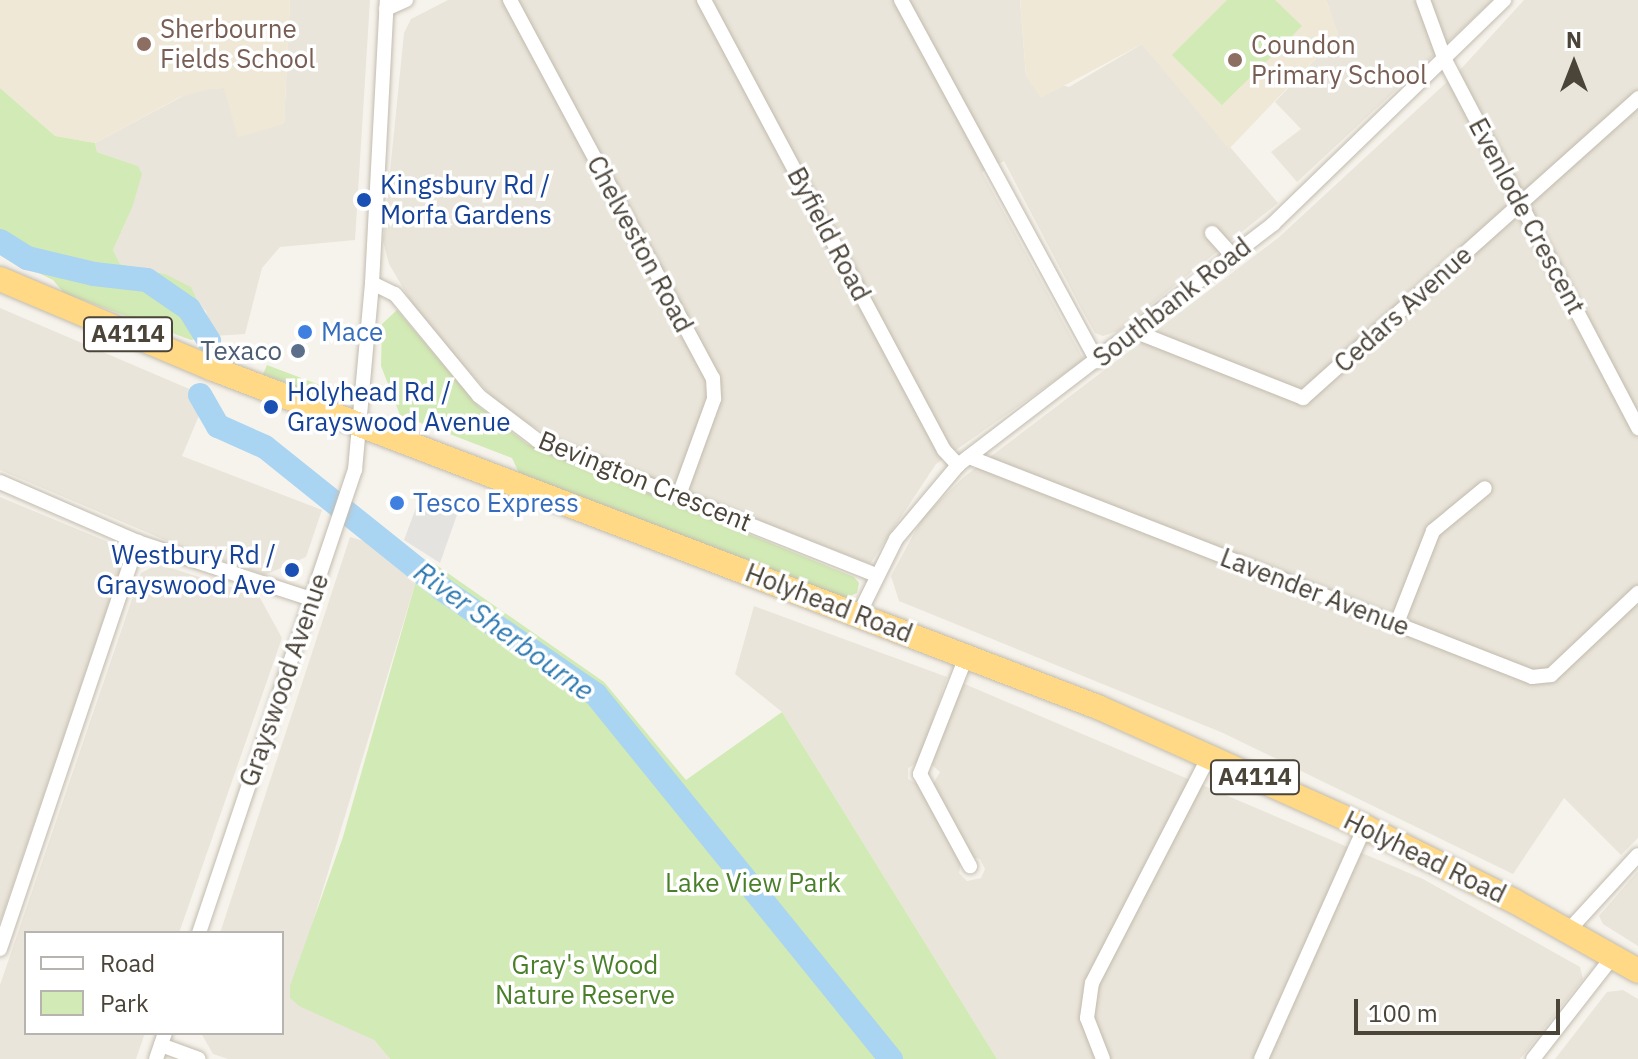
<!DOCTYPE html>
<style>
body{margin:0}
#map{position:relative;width:1638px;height:1059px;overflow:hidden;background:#f6f3ec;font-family:"IBM Plex Sans",sans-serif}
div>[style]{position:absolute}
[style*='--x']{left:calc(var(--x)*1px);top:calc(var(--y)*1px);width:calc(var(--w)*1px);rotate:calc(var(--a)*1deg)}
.residential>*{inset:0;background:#eae5da}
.education>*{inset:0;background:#efe8d6}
.green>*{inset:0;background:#d2eab5}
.parking>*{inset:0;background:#e5e3e0}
.river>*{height:24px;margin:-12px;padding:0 12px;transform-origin:12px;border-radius:12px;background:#a9d4f2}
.roads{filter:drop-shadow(0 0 2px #c2bbae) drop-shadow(0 0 2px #c2bbae)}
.minor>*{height:14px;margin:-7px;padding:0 7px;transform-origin:7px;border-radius:7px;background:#fff}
.trunk>*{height:24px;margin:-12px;padding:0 12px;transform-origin:12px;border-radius:12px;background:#ffd985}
.dots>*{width:22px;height:22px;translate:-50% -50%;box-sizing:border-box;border:4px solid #fff;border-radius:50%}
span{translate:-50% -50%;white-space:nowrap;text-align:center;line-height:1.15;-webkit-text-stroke:7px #fff;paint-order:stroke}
.shield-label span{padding:2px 6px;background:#fff;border:2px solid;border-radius:6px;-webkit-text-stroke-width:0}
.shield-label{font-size:24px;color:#4b4439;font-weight:700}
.education-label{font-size:26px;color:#785e54}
.left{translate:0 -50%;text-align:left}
.transit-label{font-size:26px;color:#164399}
.right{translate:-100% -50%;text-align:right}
.street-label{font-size:26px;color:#4b4439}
.shop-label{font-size:26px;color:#366cbe}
.service-label{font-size:26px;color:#4e5e75}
.park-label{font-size:26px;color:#4a7f2a}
.water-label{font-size:28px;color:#2e7ab2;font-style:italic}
.legend{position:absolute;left:24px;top:931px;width:260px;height:104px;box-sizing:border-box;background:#fff;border:2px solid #b7b4b0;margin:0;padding:10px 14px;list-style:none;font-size:24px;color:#4b4439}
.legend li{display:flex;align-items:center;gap:16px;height:40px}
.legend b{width:40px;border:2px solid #b7b4b0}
.north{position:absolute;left:1534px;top:24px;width:80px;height:80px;-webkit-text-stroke:6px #fff;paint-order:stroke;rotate:0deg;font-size:22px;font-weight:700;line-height:32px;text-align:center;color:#4b4439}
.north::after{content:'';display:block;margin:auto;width:28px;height:36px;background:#4b4439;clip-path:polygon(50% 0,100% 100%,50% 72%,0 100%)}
.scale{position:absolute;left:1354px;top:999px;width:206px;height:36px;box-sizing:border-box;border:4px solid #4b4439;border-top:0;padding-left:10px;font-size:24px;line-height:28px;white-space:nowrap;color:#4b4439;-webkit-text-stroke:6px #fff;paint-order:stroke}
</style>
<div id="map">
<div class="residential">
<div style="clip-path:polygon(290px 0,370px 0,355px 240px,280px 247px,262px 268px,245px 334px,213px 336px,206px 311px,165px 274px,120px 264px,113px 250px,132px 208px,138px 166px,97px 152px,95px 143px,196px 89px,224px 88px,284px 124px)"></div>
<div style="clip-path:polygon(448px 0,1020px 0,1026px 76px,1069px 87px,1142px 44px,1278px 203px,1118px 331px,1103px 336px,1095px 333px,1082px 310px,1004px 161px,982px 172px,1084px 360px,936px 464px,870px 564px,567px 445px,504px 410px,422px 320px,389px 264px,383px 241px,404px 33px,411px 19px)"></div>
<div style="clip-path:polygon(1326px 0,1493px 0,1297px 182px,1271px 152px,1301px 129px,1275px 102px,1338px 35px)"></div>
<div style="clip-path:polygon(1524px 0,1638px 0,1638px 838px,1621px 855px,1564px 798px,1513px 874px,1223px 733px,899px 601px,891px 576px,923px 517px,965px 476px,1278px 238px,1460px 70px)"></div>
<div style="clip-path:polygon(0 308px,194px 391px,200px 413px,182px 456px,322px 510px,306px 557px,265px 575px,179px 546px,0 470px)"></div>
<div style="clip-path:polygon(0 497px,113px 544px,122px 566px,0 923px)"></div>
<div style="clip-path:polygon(350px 537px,378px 545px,416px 581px,290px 998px,374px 1040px,390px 1059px,228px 1059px,213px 1054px,201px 1033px,282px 1033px,282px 933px,220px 933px)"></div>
<div style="clip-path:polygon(158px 564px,259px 596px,282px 638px,179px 933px,26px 933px,26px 1033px,145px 1033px,136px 1059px,0 1059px,0 985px,141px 573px)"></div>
<div style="clip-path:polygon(754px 606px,947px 677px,919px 762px,908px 768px,908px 779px,920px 785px,961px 860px,959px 873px,967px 881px,981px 878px,985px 869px,980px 859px,971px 857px,933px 784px,940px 772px,932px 765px,960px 682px,1423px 879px,1580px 967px,1583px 979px,1520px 1059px,997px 1059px,782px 712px,735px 674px)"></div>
<div style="clip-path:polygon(1638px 871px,1638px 946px,1603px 924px,1599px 916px)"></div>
<div style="clip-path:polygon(1623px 990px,1638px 999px,1638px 1059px,1555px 1059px,1607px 992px)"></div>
</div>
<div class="education">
<div style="clip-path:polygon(0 0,290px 0,284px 124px,238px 137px,224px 88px,209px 89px,180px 97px,95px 143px,55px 136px,0 88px)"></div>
<div style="clip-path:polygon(1020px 0,1326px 0,1338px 35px,1229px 149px,1142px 44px,1041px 98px,1026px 76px)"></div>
</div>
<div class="green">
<div style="clip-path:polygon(1227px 0,1275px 0,1302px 26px,1222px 105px,1172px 55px)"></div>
<div style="clip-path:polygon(0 88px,55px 136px,95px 143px,97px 152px,138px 166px,142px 174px,132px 208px,113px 250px,120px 264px,165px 274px,191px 287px,213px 336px,191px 340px,64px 293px,53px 280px,0 254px)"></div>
<div style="clip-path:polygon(397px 310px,478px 406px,527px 444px,854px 577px,859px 583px,857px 593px,845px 598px,519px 473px,512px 458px,400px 415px,381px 366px,382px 324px)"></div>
<div style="clip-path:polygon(267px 365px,325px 387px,321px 396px,263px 374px)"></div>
<div style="clip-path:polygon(429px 560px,604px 682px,686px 780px,782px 712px,997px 1059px,390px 1059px,374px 1040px,299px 1006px,290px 998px,290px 986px,343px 837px,416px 581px)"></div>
</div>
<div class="parking">
<div style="clip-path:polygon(420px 497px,458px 512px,440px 563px,404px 540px)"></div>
</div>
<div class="river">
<div style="--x:0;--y:241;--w:32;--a:32"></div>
<div style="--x:27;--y:258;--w:69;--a:13.4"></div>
<div style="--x:94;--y:274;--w:53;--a:6.5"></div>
<div style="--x:147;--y:280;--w:51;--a:34.6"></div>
<div style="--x:189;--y:309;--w:38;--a:58"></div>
<div style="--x:200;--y:395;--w:36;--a:60"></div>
<div style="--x:218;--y:426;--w:51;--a:24.1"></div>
<div style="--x:265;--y:447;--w:227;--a:38.7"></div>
<div style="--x:442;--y:589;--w:187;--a:34.5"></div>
<div style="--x:596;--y:695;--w:469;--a:51"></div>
</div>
<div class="roads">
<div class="minor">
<div style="--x:510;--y:0;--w:429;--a:61.8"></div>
<div style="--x:713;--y:378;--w:21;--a:87"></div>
<div style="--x:714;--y:399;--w:102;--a:110"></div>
<div style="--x:704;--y:0;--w:510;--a:61.93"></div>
<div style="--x:944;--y:450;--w:21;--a:47"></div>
<div style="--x:901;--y:0;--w:411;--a:61.5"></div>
<div style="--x:1423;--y:0;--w:64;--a:69.9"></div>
<div style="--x:1445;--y:60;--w:416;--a:62.3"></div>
<div style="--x:386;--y:9;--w:22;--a:-24"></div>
<div style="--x:1212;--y:233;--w:30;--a:48"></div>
<div style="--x:372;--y:283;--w:25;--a:26"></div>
<div style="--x:395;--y:294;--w:132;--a:50.5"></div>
<div style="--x:479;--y:396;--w:73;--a:37.2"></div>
<div style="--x:537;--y:440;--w:366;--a:21.7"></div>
<div style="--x:1134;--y:331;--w:182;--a:21.6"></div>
<div style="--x:1303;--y:398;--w:450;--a:-41.8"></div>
<div style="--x:969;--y:457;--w:604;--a:21.34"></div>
<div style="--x:1532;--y:677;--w:19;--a:-6"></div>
<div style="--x:1551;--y:675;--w:120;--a:-43.3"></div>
<div style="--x:0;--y:482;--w:150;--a:23.5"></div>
<div style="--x:138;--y:542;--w:182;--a:18.2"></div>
<div style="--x:859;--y:614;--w:84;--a:-63.7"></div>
<div style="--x:896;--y:539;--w:97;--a:-50"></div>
<div style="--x:958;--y:465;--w:397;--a:-37.4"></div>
<div style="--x:1273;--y:224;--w:322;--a:-44.1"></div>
<div style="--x:1397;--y:623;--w:99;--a:-68.6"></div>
<div style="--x:1433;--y:531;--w:67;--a:-39.6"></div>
<div style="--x:966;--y:657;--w:126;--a:111.5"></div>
<div style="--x:920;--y:774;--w:105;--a:61.5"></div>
<div style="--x:1568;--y:931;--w:103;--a:-47.4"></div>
<div style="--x:199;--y:933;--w:489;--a:-71.4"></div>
<div style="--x:355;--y:470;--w:188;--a:-84.8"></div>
<div style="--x:372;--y:283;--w:283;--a:-87"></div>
<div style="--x:0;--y:949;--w:430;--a:-71.3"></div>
<div style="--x:161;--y:1045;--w:40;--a:20.2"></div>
<div style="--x:156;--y:1059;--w:28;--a:-71"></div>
<div style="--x:1103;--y:1059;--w:44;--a:-111.3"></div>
<div style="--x:1087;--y:1018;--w:35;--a:-82"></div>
<div style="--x:1092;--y:983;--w:255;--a:-62.7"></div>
<div style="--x:1261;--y:1059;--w:254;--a:-65.9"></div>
<div style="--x:1533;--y:1059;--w:132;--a:-52.1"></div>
</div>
<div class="trunk">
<div style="--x:0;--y:279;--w:229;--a:22.9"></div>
<div style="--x:211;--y:368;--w:950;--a:20.92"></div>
<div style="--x:1098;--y:707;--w:293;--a:24.2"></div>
<div style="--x:1365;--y:827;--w:166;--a:26.4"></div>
<div style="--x:1514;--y:901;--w:142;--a:29.4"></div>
</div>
</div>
<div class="dots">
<div style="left:144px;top:44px;background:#8d6e63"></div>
<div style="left:1235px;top:60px;background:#8d6e63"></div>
<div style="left:364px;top:200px;background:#1a4fb4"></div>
<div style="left:305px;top:332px;background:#3f7fe0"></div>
<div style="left:298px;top:351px;background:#5c6f8a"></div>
<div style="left:271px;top:407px;background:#1a4fb4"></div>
<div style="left:397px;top:503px;background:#3f7fe0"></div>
<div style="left:292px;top:570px;background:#1a4fb4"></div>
</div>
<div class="shield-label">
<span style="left:128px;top:334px">A4114</span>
<span style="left:1255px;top:777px">A4114</span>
</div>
<div class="education-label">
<span class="left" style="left:160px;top:44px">Sherbourne<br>Fields School</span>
<span class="left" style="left:1251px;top:60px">Coundon<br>Primary School</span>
</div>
<div class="transit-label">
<span class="left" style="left:380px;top:200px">Kingsbury Rd /<br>Morfa Gardens</span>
<span class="left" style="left:287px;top:407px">Holyhead Rd /<br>Grayswood Avenue</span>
<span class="right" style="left:276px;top:570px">Westbury Rd /<br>Grayswood Ave</span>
</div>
<div class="street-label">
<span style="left:1527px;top:216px;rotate:62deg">Evenlode Crescent</span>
<span style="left:829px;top:234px;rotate:62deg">Byfield Road</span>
<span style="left:640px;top:244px;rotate:62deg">Chelveston Road</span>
<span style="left:1172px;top:302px;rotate:-38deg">Southbank Road</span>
<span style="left:1403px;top:309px;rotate:-42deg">Cedars Avenue</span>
<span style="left:645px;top:481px;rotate:22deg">Bevington Crescent</span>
<span style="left:1315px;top:592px;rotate:21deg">Lavender Avenue</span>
<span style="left:829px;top:603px;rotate:21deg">Holyhead Road</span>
<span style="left:284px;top:680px;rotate:-71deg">Grayswood Avenue</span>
<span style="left:1425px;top:857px;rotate:26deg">Holyhead Road</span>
</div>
<div class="shop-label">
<span class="left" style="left:321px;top:332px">Mace</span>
<span class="left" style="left:413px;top:503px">Tesco Express</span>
</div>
<div class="service-label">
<span class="right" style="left:282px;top:351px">Texaco</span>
</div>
<div class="park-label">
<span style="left:753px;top:883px">Lake View Park</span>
<span style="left:585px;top:980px">Gray's Wood<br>Nature Reserve</span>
</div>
<div class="water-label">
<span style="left:504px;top:631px;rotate:36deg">River Sherbourne</span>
</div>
<ul class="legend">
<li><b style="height:10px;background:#fff"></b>Road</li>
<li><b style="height:22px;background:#d2eab5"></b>Park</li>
</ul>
<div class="north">N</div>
<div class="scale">100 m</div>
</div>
